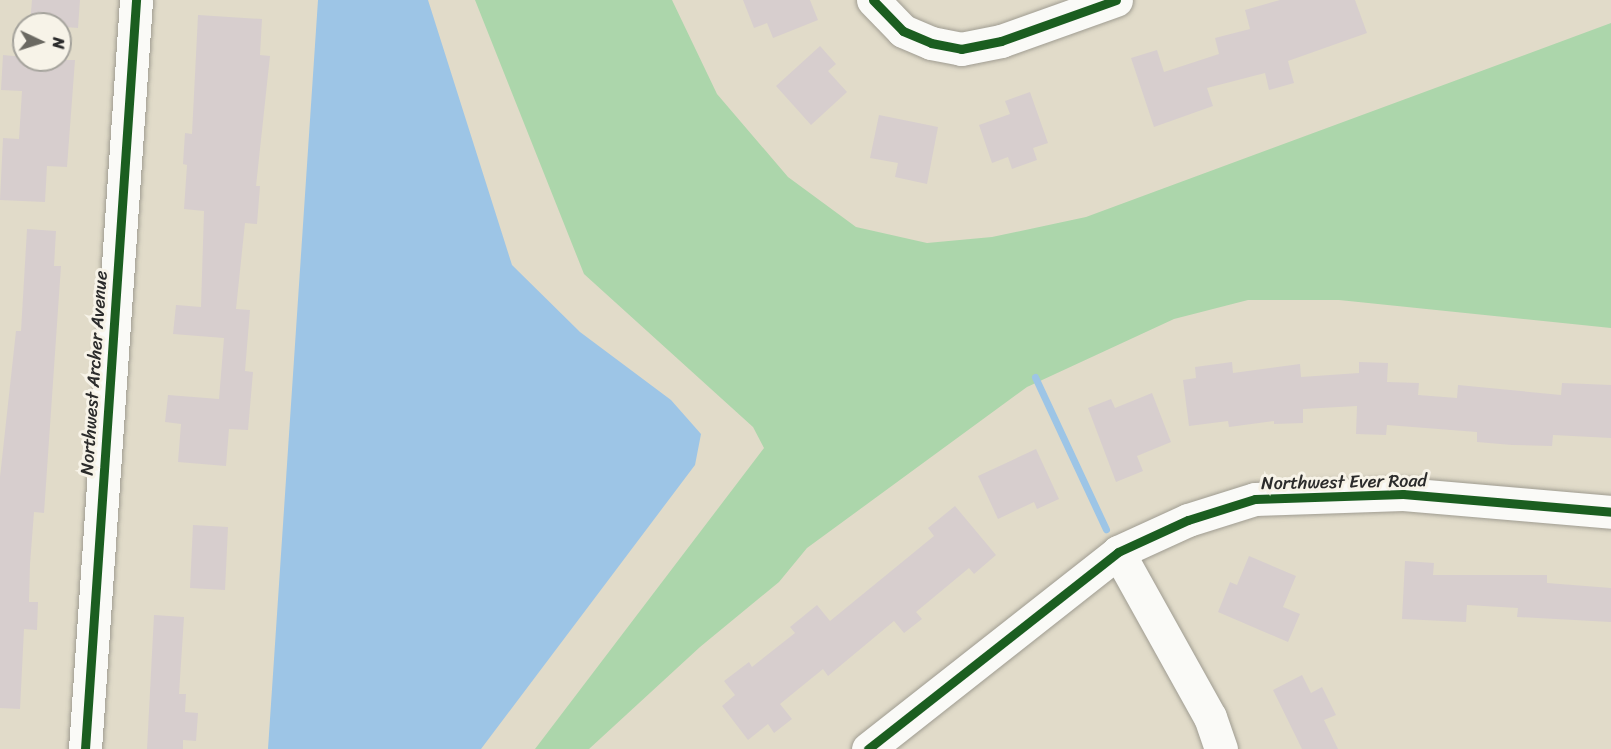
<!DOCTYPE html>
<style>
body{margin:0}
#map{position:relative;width:1611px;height:749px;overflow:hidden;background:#e1dbc9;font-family:Sriracha,sans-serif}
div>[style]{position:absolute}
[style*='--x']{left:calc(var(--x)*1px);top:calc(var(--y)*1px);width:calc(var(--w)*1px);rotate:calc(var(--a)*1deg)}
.green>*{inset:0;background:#acd6ab}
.water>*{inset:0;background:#9dc5e6}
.stream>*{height:7px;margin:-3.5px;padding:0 3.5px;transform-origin:3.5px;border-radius:3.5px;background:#9dc5e6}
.building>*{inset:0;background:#d7cece}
.roads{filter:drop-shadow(0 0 2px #9f9c91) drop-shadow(0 0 2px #9f9c91)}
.minor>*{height:33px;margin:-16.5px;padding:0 16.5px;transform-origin:16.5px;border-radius:16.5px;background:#fafaf7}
.cycleway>*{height:9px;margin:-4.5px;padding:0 4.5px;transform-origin:4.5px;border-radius:4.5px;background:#1b5e20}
span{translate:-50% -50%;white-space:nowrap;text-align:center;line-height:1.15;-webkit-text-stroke:6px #f7f3e8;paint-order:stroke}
.street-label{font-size:18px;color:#2b2b2b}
.north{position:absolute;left:12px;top:12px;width:60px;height:60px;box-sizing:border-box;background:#f7f3e8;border:2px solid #a5a39c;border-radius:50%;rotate:94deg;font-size:16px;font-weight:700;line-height:24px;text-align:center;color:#2b2b2b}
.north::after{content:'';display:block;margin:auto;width:21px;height:27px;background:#6b6962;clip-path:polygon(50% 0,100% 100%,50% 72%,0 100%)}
</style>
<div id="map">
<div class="green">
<div style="clip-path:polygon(475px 0,672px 0,717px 94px,788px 177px,856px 227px,927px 243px,992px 237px,1086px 217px,1611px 23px,1611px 328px,1339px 300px,1248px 300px,1174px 319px,1027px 387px,807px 548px,779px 582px,700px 647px,589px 749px,535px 749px,764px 448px,753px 427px,584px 274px)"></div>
</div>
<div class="water">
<div style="clip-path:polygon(318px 0,428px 0,512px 265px,580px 332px,671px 400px,701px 434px,695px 465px,481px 749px,268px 749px)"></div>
</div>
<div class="stream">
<div style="--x:1035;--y:377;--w:168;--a:65"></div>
</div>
<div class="building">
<div style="clip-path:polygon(32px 0,80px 0,78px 28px,30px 24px)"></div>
<div style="clip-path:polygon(743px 0,810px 0,818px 20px,773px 38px,767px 23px,754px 28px)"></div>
<div style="clip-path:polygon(1280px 0,1355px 0,1367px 33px,1288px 61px,1294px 83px,1269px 90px,1265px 73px,1207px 88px,1213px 106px,1154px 127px,1131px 58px,1157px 50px,1164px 72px,1219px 54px,1215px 38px,1250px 29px,1245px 10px)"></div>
<div style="clip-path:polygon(198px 15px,262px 19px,260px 55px,270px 56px,256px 186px,260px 186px,257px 224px,245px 223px,236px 309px,250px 310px,245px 371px,253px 372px,248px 430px,229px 429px,226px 466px,178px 462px,181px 424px,165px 422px,168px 395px,219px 399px,224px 338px,173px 334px,176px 305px,201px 307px,204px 211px,184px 209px,187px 165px,183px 164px,185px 133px,192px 134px)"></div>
<div style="clip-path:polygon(820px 46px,836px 64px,828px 71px,847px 92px,811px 125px,776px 86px)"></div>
<div style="clip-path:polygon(3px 55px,24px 57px,24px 60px,75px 60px,67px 167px,47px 166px,45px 202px,0 200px,3px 138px,19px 139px,22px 91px,1px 90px)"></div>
<div style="clip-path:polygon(1030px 92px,1048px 143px,1033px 148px,1037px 160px,1012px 169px,1008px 157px,992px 163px,979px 125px,1010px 114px,1005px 101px)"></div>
<div style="clip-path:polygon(879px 115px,938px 127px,927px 184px,895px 177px,898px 163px,870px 158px)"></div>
<div style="clip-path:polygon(27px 229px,56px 231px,54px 266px,61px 266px,44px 513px,34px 512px,30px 564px,29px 602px,38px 602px,37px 630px,24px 629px,20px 709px,0 708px,0 477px,16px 331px,21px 331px)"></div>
<div style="clip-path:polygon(1232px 362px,1233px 373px,1300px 364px,1301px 377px,1359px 373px,1359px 362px,1388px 363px,1387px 382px,1419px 383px,1418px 395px,1457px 398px,1458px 385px,1561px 395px,1562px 383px,1611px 385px,1611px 438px,1553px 435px,1552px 446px,1512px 445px,1477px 442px,1477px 432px,1387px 425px,1386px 435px,1356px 434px,1357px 406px,1303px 409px,1303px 423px,1274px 424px,1274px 421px,1229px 427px,1228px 421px,1189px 426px,1183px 380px,1196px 378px,1195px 367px)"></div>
<div style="clip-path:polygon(1152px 393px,1171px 442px,1137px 456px,1143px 471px,1116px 482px,1088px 408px,1111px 399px,1115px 408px)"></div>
<div style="clip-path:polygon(1036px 449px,1059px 499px,1037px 509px,1034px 502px,998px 519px,978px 476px)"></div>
<div style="clip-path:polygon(955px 506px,996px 555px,974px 574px,969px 568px,916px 612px,922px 619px,904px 633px,894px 621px,828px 676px,823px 669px,780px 704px,792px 719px,774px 733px,768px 724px,748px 740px,722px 706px,735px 695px,724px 681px,749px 662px,752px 667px,795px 633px,790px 627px,817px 605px,830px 621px,934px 536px,928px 528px)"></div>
<div style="clip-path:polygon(193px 525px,228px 527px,225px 590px,190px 588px)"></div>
<div style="clip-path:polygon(1249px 556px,1296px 576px,1283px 607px,1300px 614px,1288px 642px,1218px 612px,1230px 582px,1237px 585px)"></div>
<div style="clip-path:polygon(1405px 561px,1434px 563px,1433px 575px,1547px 575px,1547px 583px,1611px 588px,1611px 622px,1517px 617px,1518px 608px,1467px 605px,1466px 622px,1402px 619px)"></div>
<div style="clip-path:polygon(154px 615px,184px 617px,179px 694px,186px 694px,185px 712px,198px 713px,196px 741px,183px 740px,183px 749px,147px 749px)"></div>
<div style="clip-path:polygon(1302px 675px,1311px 693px,1322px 687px,1336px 715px,1324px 720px,1338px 749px,1302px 749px,1273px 690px)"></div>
</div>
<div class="roads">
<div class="minor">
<div style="--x:873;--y:0;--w:43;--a:45.9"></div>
<div style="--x:903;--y:31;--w:30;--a:23"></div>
<div style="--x:931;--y:43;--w:31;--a:11"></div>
<div style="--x:961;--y:49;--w:41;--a:-11.3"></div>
<div style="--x:1001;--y:41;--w:122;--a:-19.6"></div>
<div style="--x:1118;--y:552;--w:189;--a:60.9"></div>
<div style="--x:1210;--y:717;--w:34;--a:71"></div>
<div style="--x:85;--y:749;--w:751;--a:-86.1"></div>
<div style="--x:868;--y:749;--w:318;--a:-38.2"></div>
<div style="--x:1118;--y:552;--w:77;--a:-24.6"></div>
<div style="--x:1188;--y:520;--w:70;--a:-17.4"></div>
<div style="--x:1255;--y:499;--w:148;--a:-1.9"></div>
<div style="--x:1403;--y:494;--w:209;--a:4.9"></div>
</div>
</div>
<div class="cycleway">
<div style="--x:873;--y:0;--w:43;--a:45.9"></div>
<div style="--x:903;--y:31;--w:30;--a:23"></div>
<div style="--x:931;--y:43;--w:31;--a:11"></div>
<div style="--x:961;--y:49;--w:41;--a:-11.3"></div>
<div style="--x:1001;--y:41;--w:122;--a:-19.6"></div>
<div style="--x:85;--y:749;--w:751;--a:-86.1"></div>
<div style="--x:868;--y:749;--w:318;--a:-38.2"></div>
<div style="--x:1118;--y:552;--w:77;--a:-24.6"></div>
<div style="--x:1188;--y:520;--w:70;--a:-17.4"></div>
<div style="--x:1255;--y:499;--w:148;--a:-1.9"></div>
<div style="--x:1403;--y:494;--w:209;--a:4.9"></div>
</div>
<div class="street-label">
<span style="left:94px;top:373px;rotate:-86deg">Northwest Archer Avenue</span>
<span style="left:1344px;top:482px;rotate:-1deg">Northwest Ever Road</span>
</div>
<div class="north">N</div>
</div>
